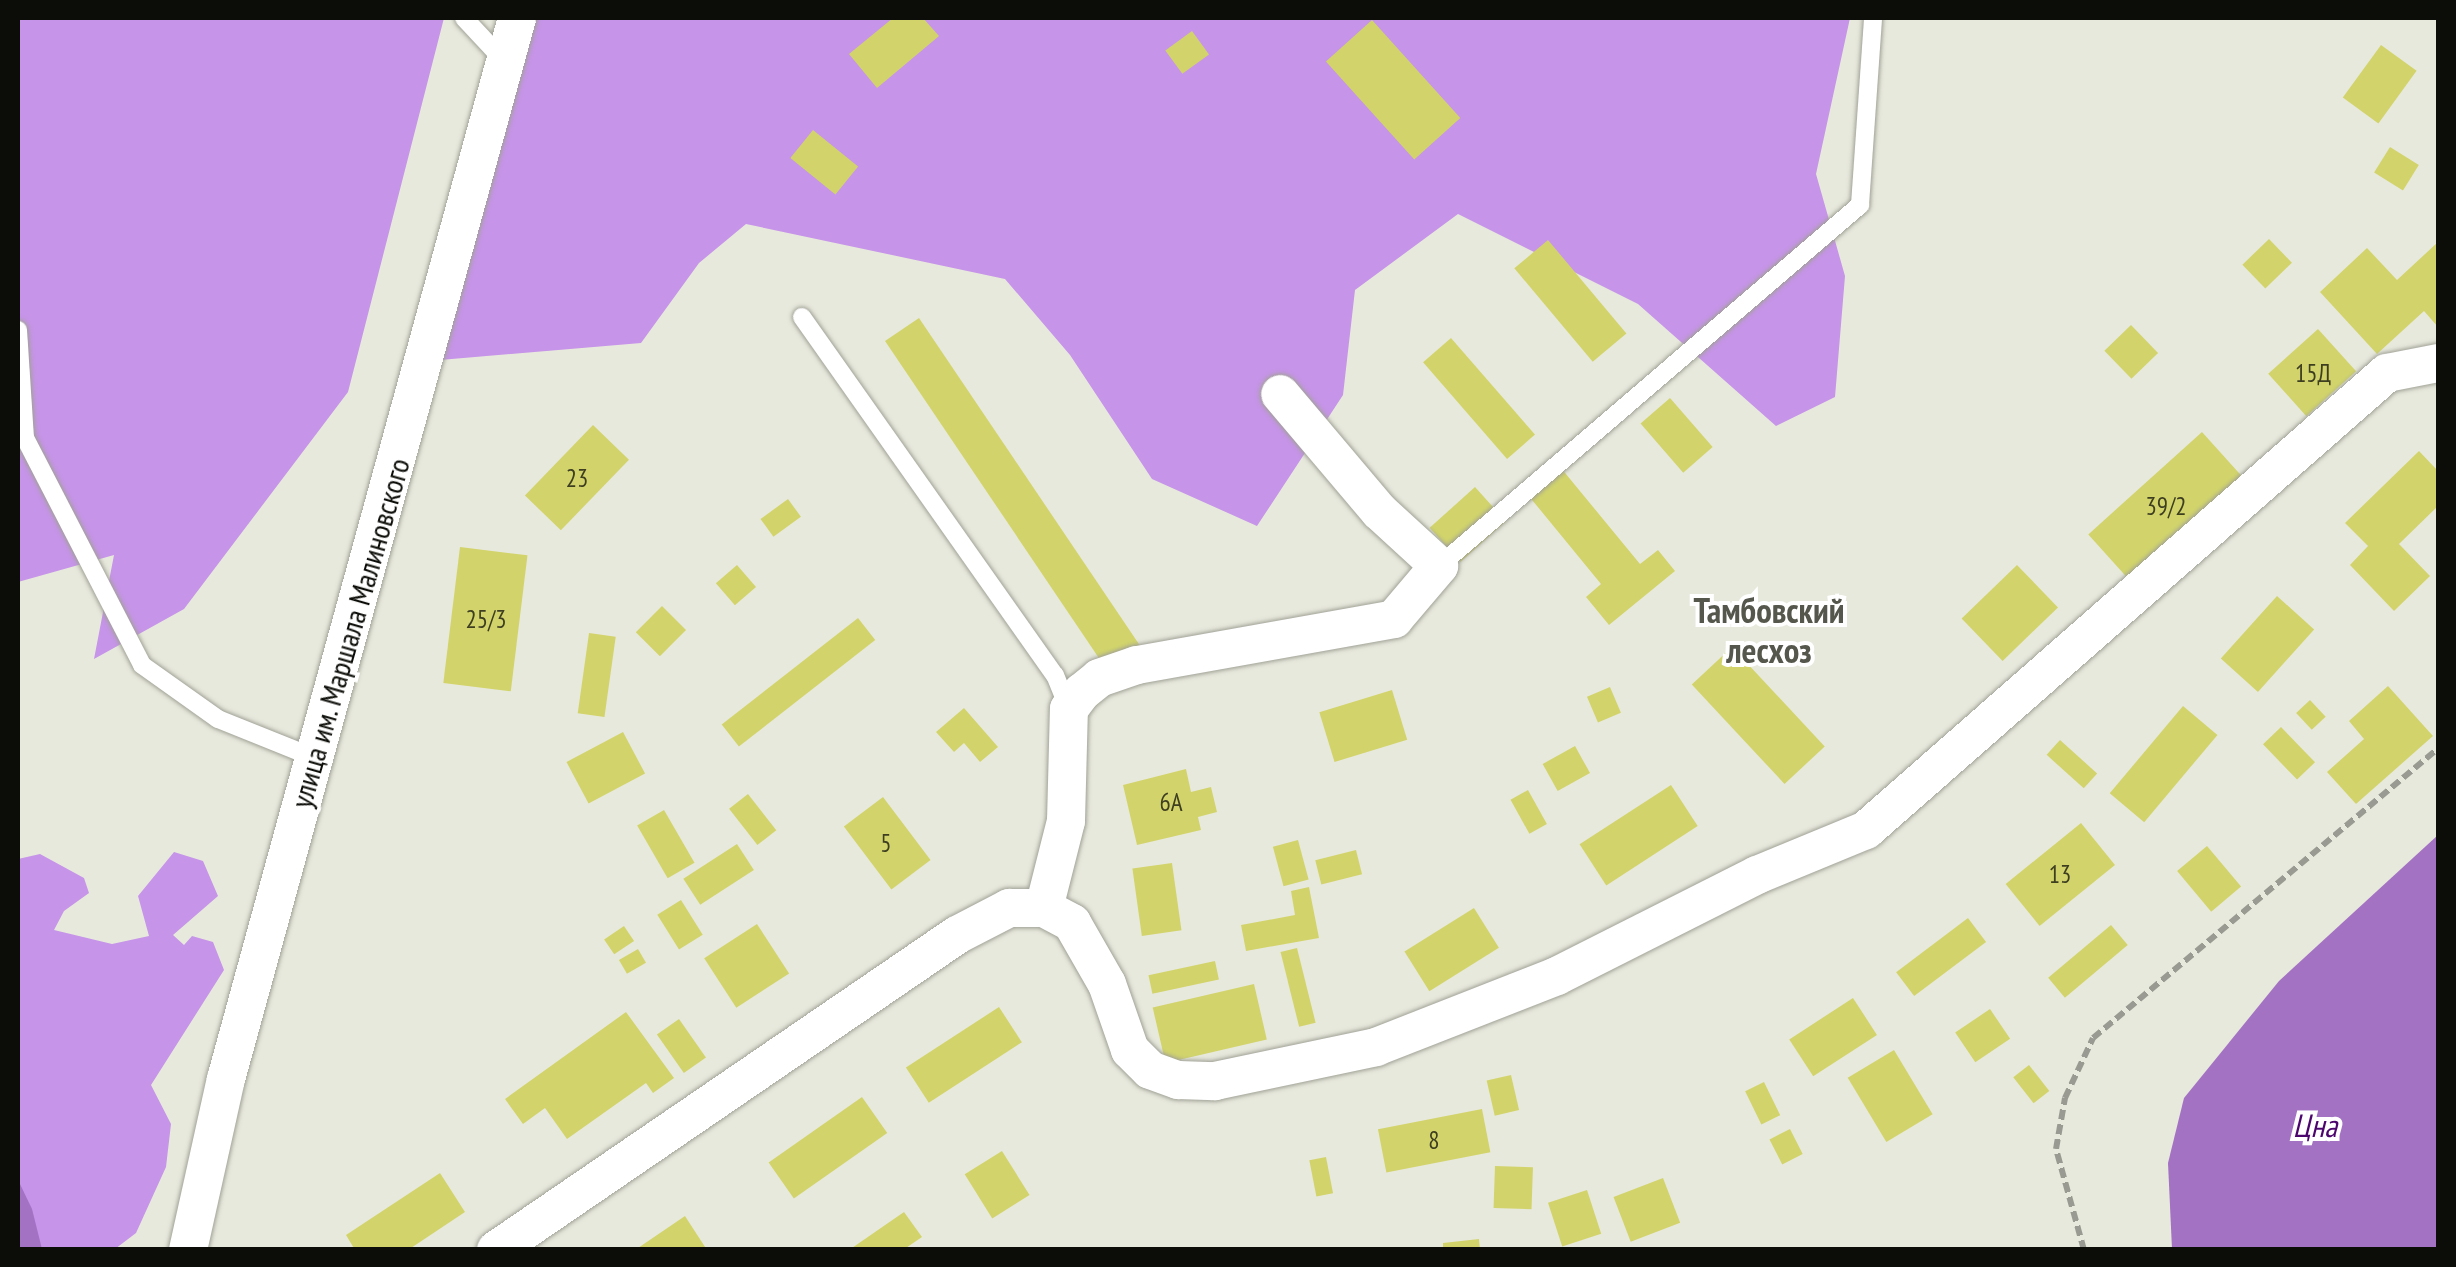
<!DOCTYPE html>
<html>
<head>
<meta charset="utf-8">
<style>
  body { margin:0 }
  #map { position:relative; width:2456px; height:1267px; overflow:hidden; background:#e8e9dd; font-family:"PT Sans Narrow",sans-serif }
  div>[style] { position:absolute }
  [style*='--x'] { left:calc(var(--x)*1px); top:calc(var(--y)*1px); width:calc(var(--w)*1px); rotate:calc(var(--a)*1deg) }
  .forest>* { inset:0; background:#c694e8 }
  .water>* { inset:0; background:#a372c3 }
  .building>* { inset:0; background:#d2d46b; transform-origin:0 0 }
  .path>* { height:6px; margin-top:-3px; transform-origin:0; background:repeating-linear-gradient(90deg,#999a91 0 10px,transparent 0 15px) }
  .roads { filter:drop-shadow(0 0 2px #a1a297) drop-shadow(0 0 2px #a1a297) }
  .lane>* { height:18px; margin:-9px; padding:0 9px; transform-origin:9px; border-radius:9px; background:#fff }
  .street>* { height:38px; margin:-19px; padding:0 19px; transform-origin:19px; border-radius:19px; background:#fff }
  span { translate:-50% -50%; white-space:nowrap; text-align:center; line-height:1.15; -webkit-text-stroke:8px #fff; paint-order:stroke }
  .number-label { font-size:25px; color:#3e3e21 }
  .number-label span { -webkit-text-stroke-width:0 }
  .street-label { font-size:30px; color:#0c0c08 }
  .water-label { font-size:32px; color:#4d056e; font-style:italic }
  .quarter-label { font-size:35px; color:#55564c; font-weight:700 }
  .frame { position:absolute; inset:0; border:20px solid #0c0c08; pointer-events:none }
</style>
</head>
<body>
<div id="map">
  <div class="forest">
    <i style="clip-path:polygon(18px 18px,444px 18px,348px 392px,184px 609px,94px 659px,114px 555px,18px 582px)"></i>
    <i style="clip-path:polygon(534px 18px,1850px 18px,1816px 174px,1845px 276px,1835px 397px,1776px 426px,1638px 304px,1458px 214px,1355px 290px,1343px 395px,1257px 526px,1152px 479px,1070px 355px,1005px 279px,746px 224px,699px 263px,641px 343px,440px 360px)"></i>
    <i style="clip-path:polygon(174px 852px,203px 861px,218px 896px,173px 935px,184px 945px,192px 936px,213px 942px,224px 970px,151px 1085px,171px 1124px,166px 1167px,136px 1233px,115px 1249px,42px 1249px,18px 1180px,18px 859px,40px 854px,84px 878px,89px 893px,64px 911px,54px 930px,112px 944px,149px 936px,138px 896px)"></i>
  </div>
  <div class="water">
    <i style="clip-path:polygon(2438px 835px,2438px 1249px,2172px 1249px,2168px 1163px,2184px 1098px,2279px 981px)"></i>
    <i style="clip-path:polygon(18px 1180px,32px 1209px,42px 1249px,18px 1249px)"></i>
  </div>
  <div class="building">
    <i style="clip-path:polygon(893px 18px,923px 18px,939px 36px,877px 88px,849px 54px)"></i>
    <i style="left:1372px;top:20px;width:132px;height:62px;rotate:48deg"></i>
    <i style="left:1192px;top:31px;width:29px;height:33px;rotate:54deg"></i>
    <i style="left:2381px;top:45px;width:44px;height:65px;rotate:36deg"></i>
    <i style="left:813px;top:130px;width:58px;height:36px;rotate:39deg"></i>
    <i style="left:2390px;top:147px;width:34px;height:30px;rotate:32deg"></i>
    <i style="left:2269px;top:239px;width:33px;height:37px;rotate:46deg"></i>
    <i style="left:1548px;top:240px;width:122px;height:44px;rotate:50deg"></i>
    <i style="clip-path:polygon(2438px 242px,2438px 327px,2424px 311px,2377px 354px,2320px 292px,2367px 248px,2397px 280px)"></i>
    <i style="left:919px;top:318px;width:402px;height:41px;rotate:56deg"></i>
    <i style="left:2131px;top:325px;width:39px;height:37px;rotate:46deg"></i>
    <i style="left:2318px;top:329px;width:57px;height:67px;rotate:48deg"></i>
    <i style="left:1451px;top:338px;width:128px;height:37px;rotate:49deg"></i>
    <i style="left:1670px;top:398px;width:65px;height:39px;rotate:49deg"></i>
    <i style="left:593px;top:425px;width:50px;height:98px;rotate:44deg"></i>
    <i style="left:2202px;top:432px;width:64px;height:153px;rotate:48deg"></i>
    <i style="clip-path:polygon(2419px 451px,2438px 471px,2438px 506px,2399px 544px,2430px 576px,2394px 611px,2350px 565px,2368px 546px,2345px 523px)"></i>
    <i style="clip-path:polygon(1561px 468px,1640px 564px,1658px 550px,1675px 571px,1609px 625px,1586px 597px,1601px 584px,1528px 495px)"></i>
    <i style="left:1475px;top:487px;width:46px;height:61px;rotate:48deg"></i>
    <i style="left:788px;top:499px;width:22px;height:34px;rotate:54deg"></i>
    <i style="left:460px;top:547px;width:68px;height:137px;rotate:7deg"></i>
    <i style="left:737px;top:565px;width:29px;height:28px;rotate:49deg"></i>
    <i style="left:2017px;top:565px;width:59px;height:77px;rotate:46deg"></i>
    <i style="left:2277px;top:596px;width:50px;height:84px;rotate:42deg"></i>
    <i style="left:662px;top:606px;width:34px;height:37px;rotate:45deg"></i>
    <i style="left:858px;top:618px;width:28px;height:173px;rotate:52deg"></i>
    <i style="left:589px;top:633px;width:27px;height:81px;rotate:8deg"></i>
    <i style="left:1732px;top:647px;width:136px;height:55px;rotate:47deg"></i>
    <i style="clip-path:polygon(2388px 686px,2433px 736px,2356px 804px,2327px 772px,2364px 739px,2349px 721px)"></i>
    <i style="left:1610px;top:687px;width:28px;height:25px;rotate:67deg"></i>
    <i style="left:1392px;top:690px;width:52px;height:76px;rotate:73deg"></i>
    <i style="left:2310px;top:700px;width:23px;height:19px;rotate:47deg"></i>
    <i style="left:2183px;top:706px;width:45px;height:114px;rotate:40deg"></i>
    <i style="clip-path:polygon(964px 708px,998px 747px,980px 762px,964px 743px,954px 752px,936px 732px)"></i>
    <i style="left:2281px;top:727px;width:49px;height:25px;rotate:46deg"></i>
    <i style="left:623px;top:732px;width:47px;height:64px;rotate:62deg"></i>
    <i style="left:2060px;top:740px;width:50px;height:20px;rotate:42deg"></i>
    <i style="left:1575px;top:746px;width:31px;height:37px;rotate:61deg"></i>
    <i style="clip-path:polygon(1186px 769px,1191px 792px,1211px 787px,1217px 812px,1198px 817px,1201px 830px,1137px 845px,1123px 785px)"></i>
    <i style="left:1671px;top:785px;width:49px;height:109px;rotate:57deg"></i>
    <i style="left:1528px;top:790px;width:39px;height:20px;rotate:61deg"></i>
    <i style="left:748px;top:794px;width:46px;height:24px;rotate:52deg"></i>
    <i style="left:883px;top:797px;width:79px;height:49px;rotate:53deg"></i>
    <i style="left:664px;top:810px;width:61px;height:31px;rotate:60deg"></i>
    <i style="left:2081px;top:823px;width:54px;height:97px;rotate:51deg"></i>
    <i style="left:1298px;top:840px;width:41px;height:26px;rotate:75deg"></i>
    <i style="left:737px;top:844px;width:31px;height:64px;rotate:57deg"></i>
    <i style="left:2207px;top:846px;width:53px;height:39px;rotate:50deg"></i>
    <i style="left:1356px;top:850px;width:25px;height:42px;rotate:76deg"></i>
    <i style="left:1172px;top:863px;width:68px;height:40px;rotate:82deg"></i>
    <i style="clip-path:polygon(1309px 887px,1319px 938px,1246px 951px,1241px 925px,1295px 915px,1291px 891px)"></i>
    <i style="left:681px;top:900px;width:41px;height:28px;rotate:58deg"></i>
    <i style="left:1474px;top:908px;width:47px;height:82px;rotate:58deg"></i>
    <i style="left:1968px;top:918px;width:30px;height:90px;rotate:53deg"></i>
    <i style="left:757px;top:924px;width:59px;height:63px;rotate:57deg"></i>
    <i style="left:2111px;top:925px;width:26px;height:82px;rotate:50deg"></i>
    <i style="left:624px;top:926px;width:18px;height:24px;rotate:56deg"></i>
    <i style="left:1297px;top:948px;width:77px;height:17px;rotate:76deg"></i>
    <i style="left:638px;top:949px;width:16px;height:22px;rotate:60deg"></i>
    <i style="left:1215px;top:961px;width:19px;height:68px;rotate:78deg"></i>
    <i style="left:1254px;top:984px;width:57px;height:104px;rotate:77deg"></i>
    <i style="left:1853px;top:998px;width:44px;height:76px;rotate:57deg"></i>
    <i style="left:999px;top:1007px;width:42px;height:111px;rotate:57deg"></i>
    <i style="left:1990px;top:1009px;width:36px;height:42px;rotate:56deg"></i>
    <i style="clip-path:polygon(626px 1012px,674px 1078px,653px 1093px,646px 1083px,567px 1139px,545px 1108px,523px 1124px,505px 1099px)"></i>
    <i style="left:679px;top:1019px;width:47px;height:27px;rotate:55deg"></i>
    <i style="left:1894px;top:1050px;width:75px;height:54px;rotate:59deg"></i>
    <i style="left:2029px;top:1065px;width:33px;height:20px;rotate:52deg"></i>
    <i style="left:1511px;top:1075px;width:36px;height:25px;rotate:77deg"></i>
    <i style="left:1764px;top:1082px;width:37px;height:21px;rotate:64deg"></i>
    <i style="left:862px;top:1097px;width:44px;height:114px;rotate:55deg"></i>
    <i style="left:1482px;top:1109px;width:44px;height:106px;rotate:79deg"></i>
    <i style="left:1790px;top:1129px;width:28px;height:23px;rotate:63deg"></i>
    <i style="left:1002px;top:1151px;width:52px;height:44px;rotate:58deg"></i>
    <i style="left:1326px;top:1157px;width:37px;height:17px;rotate:79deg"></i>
    <i style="left:1495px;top:1166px;width:38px;height:42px;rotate:2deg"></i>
    <i style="clip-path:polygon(440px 1173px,465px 1212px,408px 1250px,355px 1250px,346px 1235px)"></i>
    <i style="left:1663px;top:1178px;width:48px;height:53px;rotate:69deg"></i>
    <i style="left:1587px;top:1190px;width:46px;height:41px;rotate:72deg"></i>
    <i style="clip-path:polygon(904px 1212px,922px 1237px,903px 1250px,849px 1250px)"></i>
    <i style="clip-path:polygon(685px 1216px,707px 1250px,635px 1250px)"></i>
    <i style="clip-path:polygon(1479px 1239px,1480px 1250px,1443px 1250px,1443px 1243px)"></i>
  </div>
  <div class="path">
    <i style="--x:2084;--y:1250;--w:105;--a:-105.5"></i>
    <i style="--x:2056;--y:1149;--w:52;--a:-80"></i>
    <i style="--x:2065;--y:1098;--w:66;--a:-65"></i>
    <i style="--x:2093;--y:1038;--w:450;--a:-40"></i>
  </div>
  <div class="roads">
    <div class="lane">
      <i style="--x:464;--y:18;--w:60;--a:47"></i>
      <i style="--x:802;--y:317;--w:438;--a:54.8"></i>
      <i style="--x:1055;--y:675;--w:37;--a:68"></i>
      <i style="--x:18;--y:330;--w:108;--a:86.3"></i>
      <i style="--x:25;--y:438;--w:255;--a:62.7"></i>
      <i style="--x:142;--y:665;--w:93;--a:35.4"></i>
      <i style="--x:218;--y:719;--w:105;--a:21.9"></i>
      <i style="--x:1439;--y:566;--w:555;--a:-40.61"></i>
      <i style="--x:1860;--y:205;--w:187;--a:-86"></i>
    </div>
    <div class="street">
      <i style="--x:1044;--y:908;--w:90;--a:-75.8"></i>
      <i style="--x:1066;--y:821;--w:112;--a:-88.5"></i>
      <i style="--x:1069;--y:709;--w:21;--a:-53"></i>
      <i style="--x:1082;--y:692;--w:22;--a:-39"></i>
      <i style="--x:1099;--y:678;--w:40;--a:-18.9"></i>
      <i style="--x:1137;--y:665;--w:261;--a:-10.1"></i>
      <i style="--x:1394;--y:619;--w:70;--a:-49.7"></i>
      <i style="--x:1439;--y:566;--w:81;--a:-137.5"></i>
      <i style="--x:1379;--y:511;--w:153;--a:-130.2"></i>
      <i style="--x:188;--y:1250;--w:175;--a:-77.5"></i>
      <i style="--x:226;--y:1079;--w:1100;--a:-74.66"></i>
      <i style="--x:496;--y:1250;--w:558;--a:-34.34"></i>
      <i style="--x:957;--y:935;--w:59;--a:-27.4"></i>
      <i style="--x:1009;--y:908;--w:35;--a:0"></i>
      <i style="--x:1044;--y:908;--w:32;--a:28"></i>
      <i style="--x:1072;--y:923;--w:70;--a:60.2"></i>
      <i style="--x:1107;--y:984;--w:70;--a:70.8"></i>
      <i style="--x:1130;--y:1050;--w:28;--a:45"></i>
      <i style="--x:1150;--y:1070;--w:30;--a:20"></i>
      <i style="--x:1178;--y:1080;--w:37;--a:2"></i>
      <i style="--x:1215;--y:1081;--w:165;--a:-11.9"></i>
      <i style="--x:1376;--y:1047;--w:194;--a:-21.4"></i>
      <i style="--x:1557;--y:976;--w:224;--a:-26.8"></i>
      <i style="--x:1757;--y:875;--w:118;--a:-22.4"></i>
      <i style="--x:1866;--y:830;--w:693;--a:-41.26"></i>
      <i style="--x:2387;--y:373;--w:52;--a:-11.1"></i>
    </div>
  </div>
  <div class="number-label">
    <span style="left:2313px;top:373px">15Д</span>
    <span style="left:577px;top:478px">23</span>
    <span style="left:2166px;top:506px">39/2</span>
    <span style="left:486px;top:619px">25/3</span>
    <span style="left:1171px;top:802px">6А</span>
    <span style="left:886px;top:843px">5</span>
    <span style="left:2060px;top:874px">13</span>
    <span style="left:1434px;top:1140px">8</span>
  </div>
  <div class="street-label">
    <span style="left:350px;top:633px;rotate:-74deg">улица им. Маршала Малиновского</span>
  </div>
  <div class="water-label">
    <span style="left:2315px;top:1125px">Цна</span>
  </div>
  <div class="quarter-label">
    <span style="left:1769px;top:630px">Тамбовский<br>лесхоз</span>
  </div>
  <div class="frame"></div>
</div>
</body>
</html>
